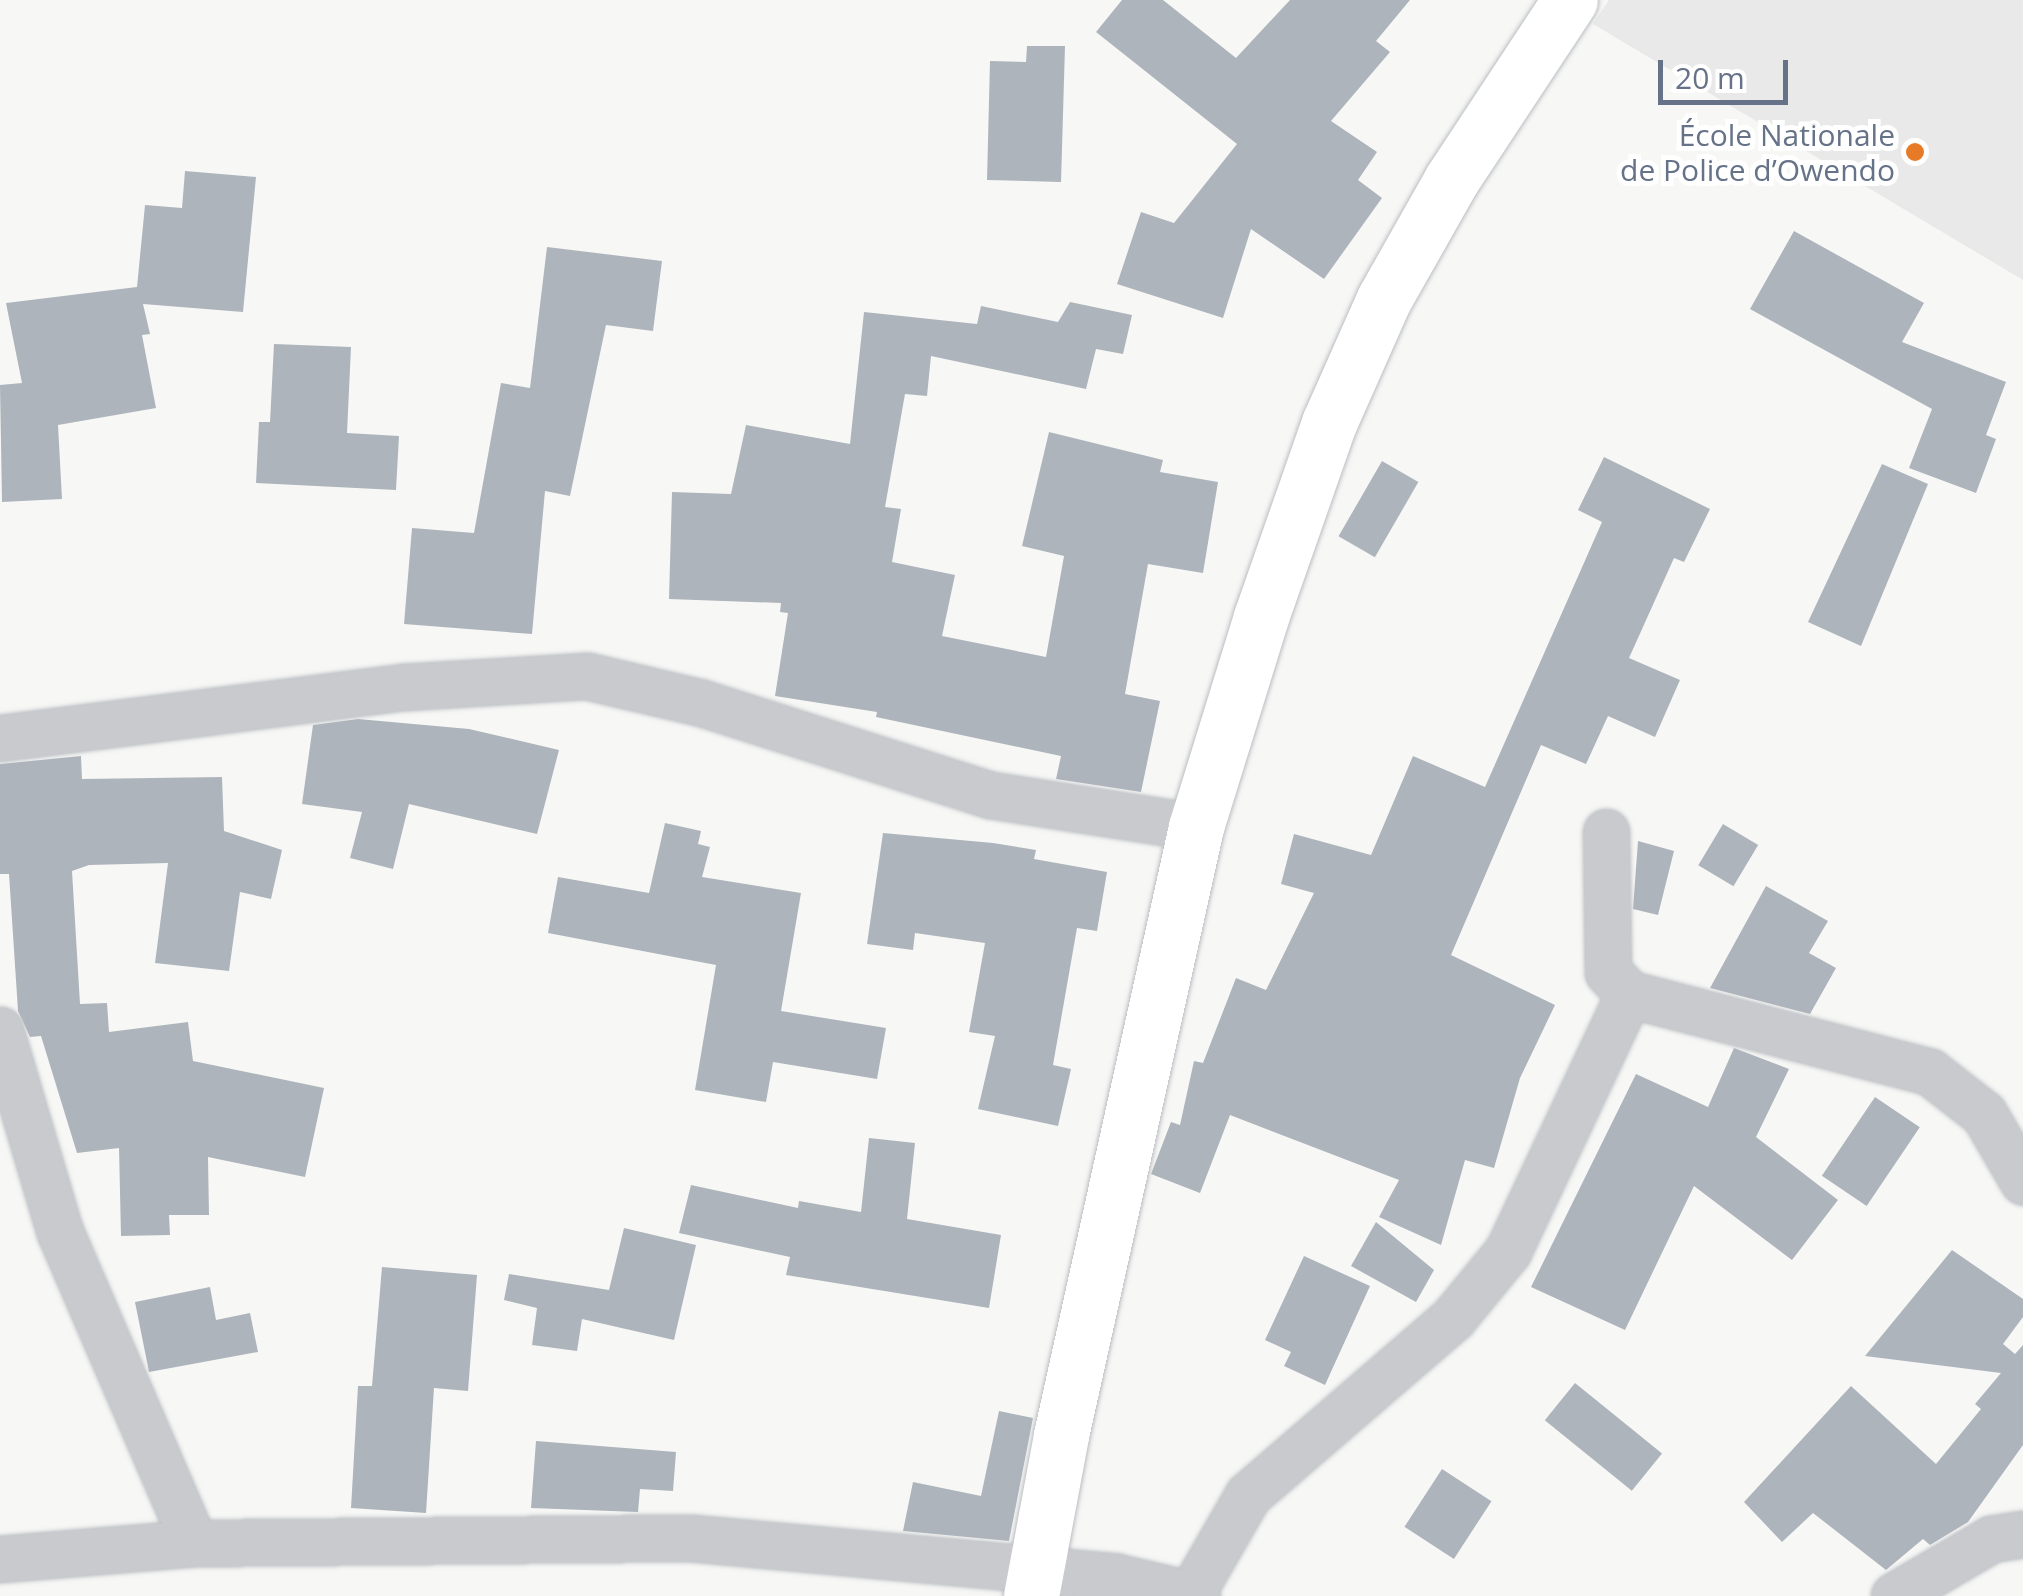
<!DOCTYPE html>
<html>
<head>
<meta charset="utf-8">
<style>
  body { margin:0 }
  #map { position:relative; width:2023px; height:1596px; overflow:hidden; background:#f7f8f5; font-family:"Open Sans",sans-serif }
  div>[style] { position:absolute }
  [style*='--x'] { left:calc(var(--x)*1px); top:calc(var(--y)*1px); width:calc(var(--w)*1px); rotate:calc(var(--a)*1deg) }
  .built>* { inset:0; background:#e8e9e8 }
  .building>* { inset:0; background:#aeb4bc; transform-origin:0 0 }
  .roads { filter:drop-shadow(0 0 2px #babdc3) drop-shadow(0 0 2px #babdc3) }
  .street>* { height:45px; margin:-22.5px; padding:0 22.5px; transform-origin:22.5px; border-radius:22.5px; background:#c8cace }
  .secondary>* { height:55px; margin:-27.5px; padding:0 27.5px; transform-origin:27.5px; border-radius:27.5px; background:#fff }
  .dots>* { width:28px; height:28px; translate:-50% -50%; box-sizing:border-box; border:5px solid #fff; border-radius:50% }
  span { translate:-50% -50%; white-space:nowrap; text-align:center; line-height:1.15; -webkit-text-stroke:10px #fff; paint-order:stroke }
  .poi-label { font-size:30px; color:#667287 }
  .right { translate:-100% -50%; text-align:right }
  .scale { position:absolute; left:1658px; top:60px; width:130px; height:45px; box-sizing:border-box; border:5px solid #667287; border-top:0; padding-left:12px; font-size:30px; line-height:35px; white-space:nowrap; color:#667287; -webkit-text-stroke:8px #fff; paint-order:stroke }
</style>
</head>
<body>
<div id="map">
  <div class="built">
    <i style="clip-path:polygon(1609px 0,2023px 0,2023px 280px,1593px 24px)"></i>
  </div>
  <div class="building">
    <i style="clip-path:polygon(1122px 0,1163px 0,1236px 58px,1290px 0,1410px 0,1376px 41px,1390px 52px,1331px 121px,1377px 152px,1358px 180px,1382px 198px,1324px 279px,1251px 229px,1223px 318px,1117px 284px,1141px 212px,1174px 223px,1237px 144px,1096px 32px)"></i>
    <i style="clip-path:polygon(1027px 46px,1065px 46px,1061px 182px,987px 180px,990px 61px,1026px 62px)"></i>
    <i style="clip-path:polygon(185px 171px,256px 177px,243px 312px,143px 304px,150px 334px,142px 335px,156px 408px,58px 425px,62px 499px,2px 502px,0 385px,22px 383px,6px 303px,137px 287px,145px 205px,182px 208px)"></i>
    <i style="clip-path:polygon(1794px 231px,1924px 303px,1902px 342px,2006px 382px,1986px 435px,1996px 439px,1976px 493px,1909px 468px,1932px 409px,1750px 309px)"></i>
    <i style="clip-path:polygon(547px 247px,662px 261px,653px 331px,606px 325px,570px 496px,545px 491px,532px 634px,404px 624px,412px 528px,474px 533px,501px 383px,530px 388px)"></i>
    <i style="clip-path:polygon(1070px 302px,1132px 315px,1123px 354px,1096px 349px,1086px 389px,931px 356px,927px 396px,905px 394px,885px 507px,901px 509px,892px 562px,955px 575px,942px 636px,1046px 657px,1064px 556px,1022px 546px,1049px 432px,1163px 460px,1160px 472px,1218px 482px,1203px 573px,1148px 564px,1125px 694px,1160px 701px,1141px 792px,1056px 779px,1061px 756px,876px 717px,877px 712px,775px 696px,788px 613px,780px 612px,781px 603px,669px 599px,672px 492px,731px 494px,746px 425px,850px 444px,864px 312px,977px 324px,981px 306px,1058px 322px)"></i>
    <i style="clip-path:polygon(274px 344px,351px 347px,347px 433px,399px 436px,396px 490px,256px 483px,259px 422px,270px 422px)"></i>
    <i style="clip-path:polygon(1604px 457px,1710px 509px,1684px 562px,1674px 558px,1629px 658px,1680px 680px,1655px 737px,1608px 716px,1586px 764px,1541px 745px,1451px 955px,1555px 1005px,1520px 1078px,1494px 1168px,1465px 1160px,1441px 1245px,1379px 1217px,1399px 1180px,1230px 1115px,1200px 1193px,1151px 1174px,1171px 1122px,1180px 1125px,1194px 1061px,1203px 1063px,1236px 978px,1266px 990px,1314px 893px,1281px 884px,1294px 834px,1371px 855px,1413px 756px,1485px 787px,1602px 522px,1578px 510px)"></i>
    <i style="left:1382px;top:461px;width:42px;height:87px;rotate:30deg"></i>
    <i style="clip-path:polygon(1882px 464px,1928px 484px,1861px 646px,1808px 622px)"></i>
    <i style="clip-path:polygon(358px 719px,469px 729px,559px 750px,537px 834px,409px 804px,393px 869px,350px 858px,362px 812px,302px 804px,313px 725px)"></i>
    <i style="clip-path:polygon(81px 756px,82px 779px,222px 777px,224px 831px,282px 850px,271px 899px,240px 892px,229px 971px,155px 963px,168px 863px,89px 865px,72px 871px,80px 1004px,107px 1003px,109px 1032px,188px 1022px,193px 1061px,324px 1088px,305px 1177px,208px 1157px,209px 1215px,169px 1215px,170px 1235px,121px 1236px,119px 1148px,77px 1153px,41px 1036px,30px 1037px,18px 1011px,9px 874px,0 874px,0 764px)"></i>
    <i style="clip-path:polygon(665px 823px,701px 831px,698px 844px,710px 847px,702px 877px,801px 893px,781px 1011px,886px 1028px,877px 1079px,773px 1062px,766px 1102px,695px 1090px,716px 965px,548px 933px,558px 877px,649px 893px)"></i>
    <i style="left:1723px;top:824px;width:41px;height:48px;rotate:31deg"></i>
    <i style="clip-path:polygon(883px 833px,993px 843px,1036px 850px,1034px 859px,1107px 872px,1097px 931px,1077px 928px,1053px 1065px,1071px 1069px,1058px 1126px,978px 1109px,995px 1036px,969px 1032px,985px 943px,915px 933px,913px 950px,867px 944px)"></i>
    <i style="clip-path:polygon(1638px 841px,1674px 851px,1658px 915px,1633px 909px)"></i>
    <i style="clip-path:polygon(1766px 886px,1828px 921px,1809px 953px,1836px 968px,1810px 1014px,1710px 988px)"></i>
    <i style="clip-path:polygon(1734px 1048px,1789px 1069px,1756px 1137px,1838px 1200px,1792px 1260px,1694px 1186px,1625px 1330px,1531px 1287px,1636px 1074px,1708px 1107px)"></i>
    <i style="left:1875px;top:1097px;width:54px;height:95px;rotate:34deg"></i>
    <i style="clip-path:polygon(869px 1138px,915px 1143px,907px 1219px,1001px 1235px,989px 1308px,786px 1275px,790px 1257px,679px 1233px,691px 1185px,798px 1208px,799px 1201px,861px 1212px)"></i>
    <i style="clip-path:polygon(1376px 1222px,1434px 1270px,1416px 1302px,1351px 1266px)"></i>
    <i style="clip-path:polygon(624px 1228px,696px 1245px,674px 1340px,582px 1319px,577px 1351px,532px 1345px,537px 1308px,504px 1300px,509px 1274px,609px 1290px)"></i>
    <i style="clip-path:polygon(1952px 1250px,2023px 1299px,2023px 1317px,2003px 1344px,2015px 1354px,2023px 1345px,2023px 1445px,1968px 1522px,1930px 1545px,1923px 1539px,1886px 1570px,1813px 1513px,1782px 1542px,1744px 1502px,1851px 1386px,1936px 1464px,1981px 1409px,1975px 1404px,2001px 1373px,1865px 1356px)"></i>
    <i style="clip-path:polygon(1304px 1256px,1370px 1286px,1325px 1385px,1284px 1366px,1291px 1352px,1265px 1340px)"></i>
    <i style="clip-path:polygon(382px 1267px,477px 1275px,468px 1391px,434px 1388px,426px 1513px,351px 1508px,358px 1386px,372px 1386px)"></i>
    <i style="clip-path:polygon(210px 1287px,216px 1320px,250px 1313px,258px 1352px,149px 1372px,135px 1302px)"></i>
    <i style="left:1575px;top:1383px;width:112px;height:48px;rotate:39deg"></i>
    <i style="clip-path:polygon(999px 1411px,1033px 1418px,1009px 1541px,903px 1531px,913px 1482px,981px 1496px)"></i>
    <i style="clip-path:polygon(536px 1441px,676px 1452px,673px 1491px,640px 1489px,638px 1512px,531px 1508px)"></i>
    <i style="left:1442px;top:1469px;width:59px;height:69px;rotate:33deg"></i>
  </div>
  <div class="roads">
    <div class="street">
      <i style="--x:0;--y:738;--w:408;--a:-7.2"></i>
      <i style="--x:405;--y:687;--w:182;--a:-3.5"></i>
      <i style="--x:587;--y:676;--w:118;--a:13.2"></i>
      <i style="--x:702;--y:703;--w:302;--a:17.7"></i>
      <i style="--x:990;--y:795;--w:208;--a:8.8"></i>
      <i style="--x:1606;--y:832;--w:140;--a:89.2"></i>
      <i style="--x:1608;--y:972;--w:30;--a:46"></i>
      <i style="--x:1629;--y:994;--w:311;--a:14.5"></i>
      <i style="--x:1930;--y:1072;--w:68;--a:37.9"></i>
      <i style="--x:1984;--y:1114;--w:78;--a:59.8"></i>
      <i style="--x:0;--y:1030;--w:211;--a:73.5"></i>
      <i style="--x:60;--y:1232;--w:339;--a:66.7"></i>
      <i style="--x:0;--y:1559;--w:195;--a:-4.7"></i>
      <i style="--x:194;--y:1543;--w:497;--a:-0.6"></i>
      <i style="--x:691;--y:1538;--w:427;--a:5.2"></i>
      <i style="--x:1116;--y:1577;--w:83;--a:13.2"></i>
      <i style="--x:1191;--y:1594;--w:114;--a:-60.1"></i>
      <i style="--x:1248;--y:1495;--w:271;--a:-40.8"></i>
      <i style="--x:1453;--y:1318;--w:87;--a:-50.6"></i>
      <i style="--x:1508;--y:1251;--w:284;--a:-64.8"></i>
      <i style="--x:1894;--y:1596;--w:113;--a:-30.4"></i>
      <i style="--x:1991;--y:1539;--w:32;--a:-9"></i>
    </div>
    <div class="secondary">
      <i style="--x:1031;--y:1596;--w:164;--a:-79.4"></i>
      <i style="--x:1061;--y:1435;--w:623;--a:-77.48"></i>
      <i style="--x:1196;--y:827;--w:220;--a:-72.8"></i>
      <i style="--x:1261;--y:617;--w:206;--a:-70.7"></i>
      <i style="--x:1329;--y:423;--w:136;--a:-66.1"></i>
      <i style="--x:1384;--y:299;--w:138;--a:-60.5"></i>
      <i style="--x:1452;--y:179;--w:214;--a:-56.6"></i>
    </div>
  </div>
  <div class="dots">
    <i style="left:1915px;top:152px;background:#e77a26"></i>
  </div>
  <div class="poi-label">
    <span class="right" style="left:1895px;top:152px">École Nationale<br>de Police d’Owendo</span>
  </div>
  <div class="scale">20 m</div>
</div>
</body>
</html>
